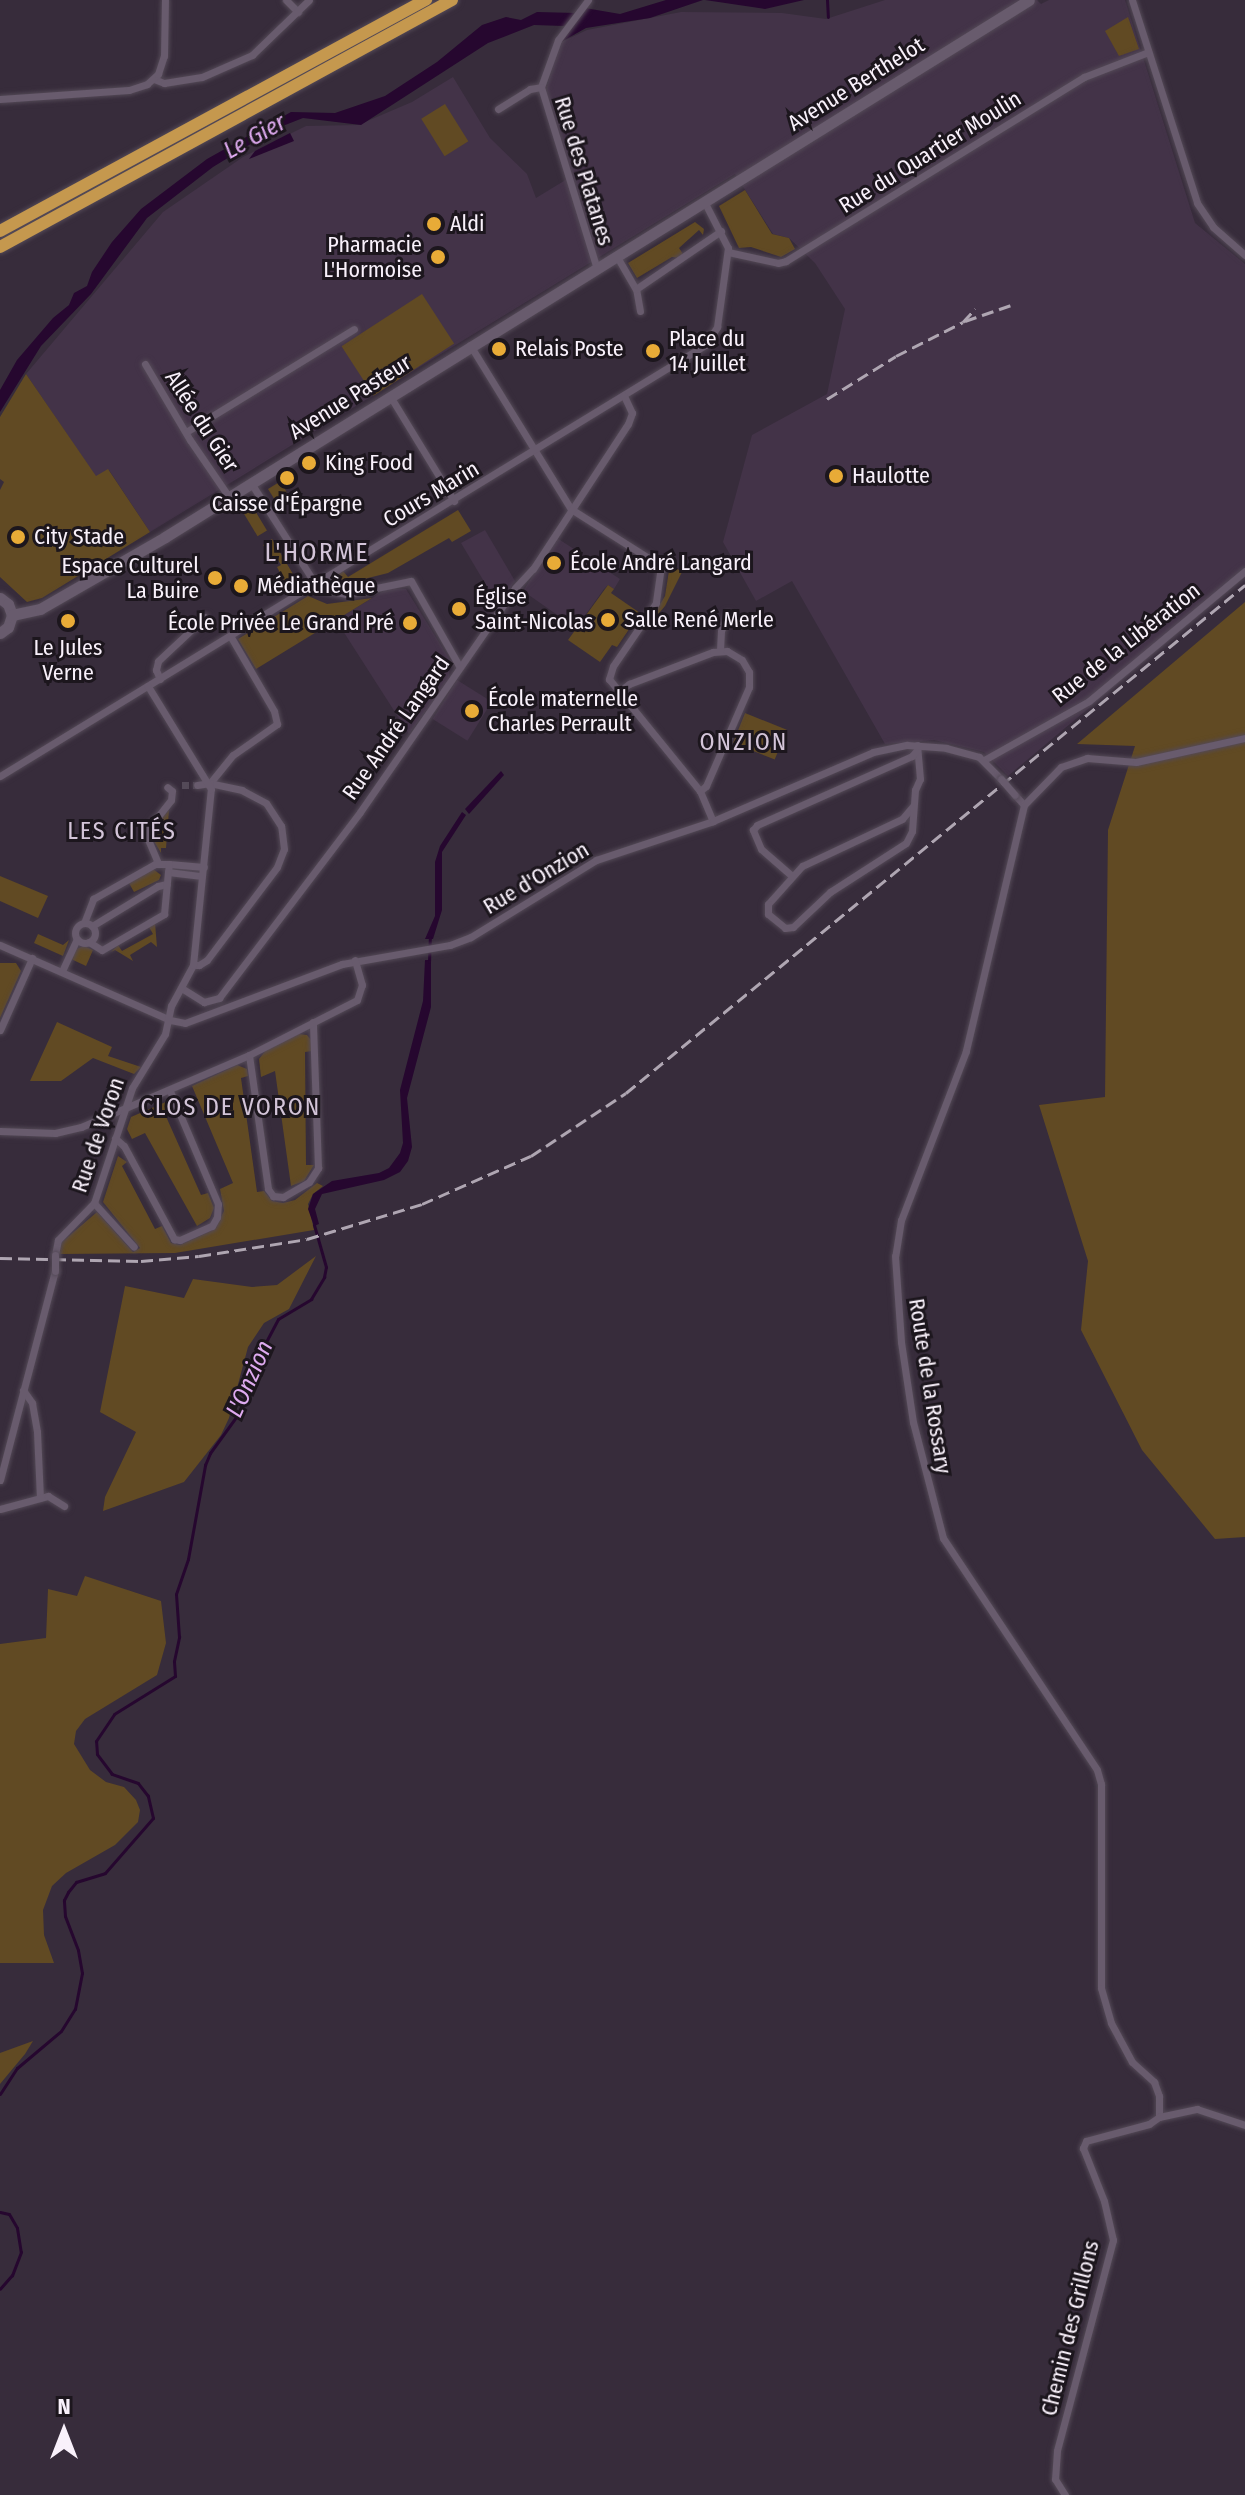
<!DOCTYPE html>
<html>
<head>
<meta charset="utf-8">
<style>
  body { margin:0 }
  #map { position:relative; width:1245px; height:2495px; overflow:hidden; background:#372c3b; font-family:"Fira Sans Condensed",sans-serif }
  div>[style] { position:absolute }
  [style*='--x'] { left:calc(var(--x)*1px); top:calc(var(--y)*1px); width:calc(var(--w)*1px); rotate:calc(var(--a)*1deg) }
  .built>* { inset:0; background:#433348; transform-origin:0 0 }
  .green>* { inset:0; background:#614a23; transform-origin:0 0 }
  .water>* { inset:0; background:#26072f }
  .stream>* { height:3px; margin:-1.5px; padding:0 1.5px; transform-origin:1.5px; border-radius:1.5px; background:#26072f }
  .minor-tunnel>* { height:7px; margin-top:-3.5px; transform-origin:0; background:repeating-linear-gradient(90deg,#544a58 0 7px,transparent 0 10.5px) }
  .roads { filter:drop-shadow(0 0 2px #534956) drop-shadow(0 0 2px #534956) }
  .minor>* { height:7px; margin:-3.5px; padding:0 3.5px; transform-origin:3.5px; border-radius:3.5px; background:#685b6d }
  .minor>.ring { margin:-3.5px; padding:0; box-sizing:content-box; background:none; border:7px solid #685b6d; border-radius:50% }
  .secondary>* { height:11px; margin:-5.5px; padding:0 5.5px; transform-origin:5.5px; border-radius:5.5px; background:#685b6d }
  .trunk>* { height:12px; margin:-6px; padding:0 6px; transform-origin:6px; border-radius:6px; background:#c5984e }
  .rail>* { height:3px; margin-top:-1.5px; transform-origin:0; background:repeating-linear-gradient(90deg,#afa6b2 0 12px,transparent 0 18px) }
  .bridges { filter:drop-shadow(0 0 2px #534956) drop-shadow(0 0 2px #534956) }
  .minor-bridge>* { height:7px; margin:-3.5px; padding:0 3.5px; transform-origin:3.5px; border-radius:3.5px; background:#685b6d }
  .dots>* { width:22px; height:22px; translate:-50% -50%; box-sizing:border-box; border:4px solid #1c161d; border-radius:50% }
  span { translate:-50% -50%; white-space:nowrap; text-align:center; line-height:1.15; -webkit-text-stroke:6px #1c161d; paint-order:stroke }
  .street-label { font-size:22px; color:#f9f1fb }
  .poi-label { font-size:22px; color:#f9f1fb }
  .left { translate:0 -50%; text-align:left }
  .right { translate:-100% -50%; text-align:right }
  .water-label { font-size:24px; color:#deaaef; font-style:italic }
  .neighbourhood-label { font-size:24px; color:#d3c4d8; letter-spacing:2px }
  .quarter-label { font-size:26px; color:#d3c4d8; letter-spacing:2px }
  .north { position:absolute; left:24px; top:2391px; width:80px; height:80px; -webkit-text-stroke:6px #1c161d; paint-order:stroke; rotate:0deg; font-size:22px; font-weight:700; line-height:32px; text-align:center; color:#f9f1fb }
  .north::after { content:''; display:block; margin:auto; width:28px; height:36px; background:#f9f1fb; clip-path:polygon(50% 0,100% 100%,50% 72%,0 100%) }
</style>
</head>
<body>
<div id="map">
  <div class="built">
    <i style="clip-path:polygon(885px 0,1037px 0,1041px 4px,1049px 0,1125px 0,1195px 223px,1245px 264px,1245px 577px,1008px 776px,984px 752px,934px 740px,885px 744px,792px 581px,756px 601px,723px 542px,752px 435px,827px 394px,845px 309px,815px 263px,789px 238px,773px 234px,735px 174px,150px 532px,109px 470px,96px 477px,26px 374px,163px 212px,243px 157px,306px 126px,358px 125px,412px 102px,453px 77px,490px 138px,527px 174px,536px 198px,572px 176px,546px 90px,559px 43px,587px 30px,681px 12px,782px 13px,826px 19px)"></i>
    <i style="clip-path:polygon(485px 530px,515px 581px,498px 605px,461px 543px)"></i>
    <i style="clip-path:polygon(557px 538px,620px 579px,614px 589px,608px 585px,604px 589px,576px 628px,523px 591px)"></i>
    <i style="clip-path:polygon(387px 589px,406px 589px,450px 660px,449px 680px,409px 734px,336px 620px)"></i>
    <i style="left:457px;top:680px;width:41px;height:46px;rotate:32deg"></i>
  </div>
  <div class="green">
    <i style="clip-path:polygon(1128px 17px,1139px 49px,1119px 56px,1105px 31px)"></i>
    <i style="left:445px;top:104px;width:44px;height:28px;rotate:58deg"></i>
    <i style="clip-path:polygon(745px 190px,772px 234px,789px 238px,795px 249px,781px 257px,751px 247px,739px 248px,719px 206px)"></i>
    <i style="clip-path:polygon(695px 222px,704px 229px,703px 235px,699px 230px,679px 248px,683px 254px,679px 258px,672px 257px,637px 278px,628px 263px)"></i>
    <i style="left:422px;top:294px;width:59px;height:96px;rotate:57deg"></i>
    <i style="clip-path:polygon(26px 374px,96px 476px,108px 469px,150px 532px,42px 598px,27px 602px,0 577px,0 490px,4px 482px,0 479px,0 417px)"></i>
    <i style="clip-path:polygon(281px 481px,289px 497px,278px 505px,268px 489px)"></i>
    <i style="left:251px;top:504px;width:31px;height:11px;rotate:59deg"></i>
    <i style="clip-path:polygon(458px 510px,471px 531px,452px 542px,449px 538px,388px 573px,348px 583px,342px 580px,338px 574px,343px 571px,348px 577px)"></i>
    <i style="clip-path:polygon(272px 539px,296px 579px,286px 584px,277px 567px,281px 565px,278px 560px,274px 563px,263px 545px)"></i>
    <i style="clip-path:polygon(670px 564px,682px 572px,665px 606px,644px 631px,665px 596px)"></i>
    <i style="clip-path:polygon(608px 585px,614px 589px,611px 593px,640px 613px,617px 647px,612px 645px,600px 662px,568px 640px)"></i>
    <i style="clip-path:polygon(308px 596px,327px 604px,372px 598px,256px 669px,238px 639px)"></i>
    <i style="clip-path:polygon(1245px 602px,1245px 1537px,1215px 1539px,1142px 1450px,1081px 1330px,1088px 1261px,1039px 1105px,1105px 1097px,1108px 830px,1135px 746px,1077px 744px)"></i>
    <i style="left:745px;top:713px;width:45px;height:32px;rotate:22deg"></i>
    <i style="clip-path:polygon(169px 810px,166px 848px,161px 848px,161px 853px,149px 833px,156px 822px,159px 826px,163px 822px,160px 819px)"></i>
    <i style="clip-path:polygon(153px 869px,161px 875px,159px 880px,134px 892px,129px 883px)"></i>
    <i style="clip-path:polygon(0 876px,48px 896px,38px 918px,0 901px)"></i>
    <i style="clip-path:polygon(155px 923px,157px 947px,151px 942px,130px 955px,133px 961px,115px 950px,111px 952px,118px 945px,122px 951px,153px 934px,149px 927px)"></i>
    <i style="clip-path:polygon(38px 934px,63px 945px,69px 940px,63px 956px,34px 943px)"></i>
    <i style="clip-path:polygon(84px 946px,93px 950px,86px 966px,71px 959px,76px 949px)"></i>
    <i style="clip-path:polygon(0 963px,16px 963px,21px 971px,0 1018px)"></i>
    <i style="clip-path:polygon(57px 1022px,112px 1047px,108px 1056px,141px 1067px,134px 1074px,93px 1058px,61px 1081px,30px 1081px)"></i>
    <i style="clip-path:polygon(299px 1034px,307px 1035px,311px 1040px,312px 1051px,305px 1052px,306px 1165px,314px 1165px,304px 1181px,291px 1186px,275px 1071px,261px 1077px,259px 1059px,266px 1050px)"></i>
    <i style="clip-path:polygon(237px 1065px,247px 1069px,248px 1076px,241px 1078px,257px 1192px,264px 1191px,272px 1201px,283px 1203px,295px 1200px,317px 1183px,323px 1186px,313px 1194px,308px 1204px,314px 1230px,175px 1253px,58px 1254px,62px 1242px,97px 1212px,133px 1252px,140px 1248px,103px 1202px,118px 1156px,127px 1162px,122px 1166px,155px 1229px,162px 1226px,171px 1243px,180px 1245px,215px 1229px,224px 1211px,220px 1189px,233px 1183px,192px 1086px)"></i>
    <i style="clip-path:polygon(168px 1101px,171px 1108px,164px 1112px,201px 1195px,208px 1193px,214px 1208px,210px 1218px,197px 1226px,145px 1133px,132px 1139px,127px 1129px,131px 1117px)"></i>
    <i style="clip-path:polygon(316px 1256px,289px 1309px,264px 1323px,248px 1347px,229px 1418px,221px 1435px,184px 1482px,103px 1511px,105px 1497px,136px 1432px,100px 1412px,125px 1286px,184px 1298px,193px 1279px,252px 1287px,277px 1285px)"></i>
    <i style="clip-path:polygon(85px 1576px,161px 1601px,166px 1643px,157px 1675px,85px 1719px,76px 1731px,74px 1744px,90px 1770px,106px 1782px,124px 1787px,136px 1800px,140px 1810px,138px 1822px,115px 1845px,66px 1873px,52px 1886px,43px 1910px,44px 1935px,54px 1963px,0 1963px,0 1644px,46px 1638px,48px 1589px,77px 1596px)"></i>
    <i style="clip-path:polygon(33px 2041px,25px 2054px,0 2084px,0 2053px)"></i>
  </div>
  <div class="water">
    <i style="clip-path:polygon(666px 0,703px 0,650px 18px,586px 28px,561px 42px,585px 8px,620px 14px)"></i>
    <i style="clip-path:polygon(705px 0,804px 0,765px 9px)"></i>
    <i style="clip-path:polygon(537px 12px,576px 13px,564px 26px,534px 25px,488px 43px,361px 125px,303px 118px,275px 129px,213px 167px,147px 218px,91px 294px,41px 346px,0 412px,0 390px,17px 360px,53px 318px,69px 305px,74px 293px,87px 286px,92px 272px,112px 242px,141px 209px,207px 159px,291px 112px,335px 113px,385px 96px,437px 62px,482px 25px,506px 17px,521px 20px)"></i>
    <i style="clip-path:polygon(290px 133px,294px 141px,249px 159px,255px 151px)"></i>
    <i style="clip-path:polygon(501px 771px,504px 775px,469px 814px,465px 809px)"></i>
    <i style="clip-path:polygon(462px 812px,466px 815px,442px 852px,442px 910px,433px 939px,425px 939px,435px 916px,435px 862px,440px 846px)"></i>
    <i style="clip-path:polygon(425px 960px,431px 960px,431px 1007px,407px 1098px,412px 1147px,408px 1161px,400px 1172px,384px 1180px,322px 1194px,315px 1209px,319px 1224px,314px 1226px,308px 1209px,313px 1194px,332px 1181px,379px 1173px,389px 1168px,400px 1153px,403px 1143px,400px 1090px,423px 1001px)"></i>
  </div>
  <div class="stream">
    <i style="--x:827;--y:0;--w:17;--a:87"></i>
    <i style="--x:429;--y:962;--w:25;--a:-88"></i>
    <i style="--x:0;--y:2094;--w:31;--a:-57"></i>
    <i style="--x:17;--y:2068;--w:57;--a:-40.1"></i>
    <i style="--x:61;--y:2031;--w:26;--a:-58"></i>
    <i style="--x:75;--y:2009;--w:37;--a:-79"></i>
    <i style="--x:82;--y:1973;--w:23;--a:-100"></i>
    <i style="--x:78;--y:1950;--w:36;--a:-111"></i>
    <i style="--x:65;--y:1916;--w:16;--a:-94"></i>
    <i style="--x:64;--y:1900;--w:9;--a:-63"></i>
    <i style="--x:68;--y:1892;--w:13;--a:-51"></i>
    <i style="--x:76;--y:1882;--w:30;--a:-17"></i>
    <i style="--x:105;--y:1873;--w:73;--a:-48.9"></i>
    <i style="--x:153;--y:1818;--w:23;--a:-103"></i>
    <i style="--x:148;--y:1796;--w:16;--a:-128"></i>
    <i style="--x:138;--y:1783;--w:28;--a:-161"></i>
    <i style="--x:112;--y:1774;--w:25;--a:-127"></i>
    <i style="--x:97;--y:1754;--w:13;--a:-94"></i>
    <i style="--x:96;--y:1741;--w:32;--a:-56"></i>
    <i style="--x:114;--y:1714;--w:72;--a:-31.9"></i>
    <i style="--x:175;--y:1676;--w:15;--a:-94"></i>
    <i style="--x:174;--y:1661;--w:25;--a:-78"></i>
    <i style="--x:179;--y:1637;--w:43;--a:-94"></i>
    <i style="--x:176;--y:1594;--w:37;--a:-71"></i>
    <i style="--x:188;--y:1559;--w:96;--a:-79.7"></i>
    <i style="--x:205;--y:1465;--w:13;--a:-67"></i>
    <i style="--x:210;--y:1453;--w:53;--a:-54.2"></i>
    <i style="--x:241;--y:1410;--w:56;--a:-72.2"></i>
    <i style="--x:258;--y:1357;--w:43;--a:-62.2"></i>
    <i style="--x:278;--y:1319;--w:39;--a:-31"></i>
    <i style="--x:311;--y:1299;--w:26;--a:-59"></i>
    <i style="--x:324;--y:1277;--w:10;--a:-79"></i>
    <i style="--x:326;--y:1267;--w:44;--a:-105.9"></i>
    <i style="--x:0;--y:2212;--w:9;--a:13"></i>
    <i style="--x:9;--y:2214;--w:16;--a:60"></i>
    <i style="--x:17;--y:2228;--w:24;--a:81"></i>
    <i style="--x:21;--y:2252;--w:25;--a:111"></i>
    <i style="--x:12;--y:2275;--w:18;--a:131"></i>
  </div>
  <div class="minor-tunnel">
    <i style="--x:182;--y:785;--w:15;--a:0"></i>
  </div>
  <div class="roads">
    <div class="minor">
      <i style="--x:286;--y:0;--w:17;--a:45"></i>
      <i style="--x:588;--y:0;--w:50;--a:126.9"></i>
      <i style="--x:558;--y:40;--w:50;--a:109.9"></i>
      <i style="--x:541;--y:87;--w:187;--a:72.9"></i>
      <i style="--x:1132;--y:0;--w:213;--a:72.2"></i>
      <i style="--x:1197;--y:203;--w:29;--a:56"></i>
      <i style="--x:1213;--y:227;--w:43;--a:41.2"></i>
      <i style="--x:154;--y:79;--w:11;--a:22"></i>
      <i style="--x:164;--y:83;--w:38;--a:-9"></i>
      <i style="--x:202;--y:77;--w:55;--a:-23.7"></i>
      <i style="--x:252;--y:55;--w:79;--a:-44"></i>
      <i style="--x:0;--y:99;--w:129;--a:-4"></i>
      <i style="--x:129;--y:90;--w:19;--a:-18"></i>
      <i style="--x:147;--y:84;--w:15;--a:-42"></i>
      <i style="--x:158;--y:74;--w:19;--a:-72"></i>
      <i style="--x:164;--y:56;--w:56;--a:-89"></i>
      <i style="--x:498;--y:109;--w:38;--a:-32"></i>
      <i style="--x:530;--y:89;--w:11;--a:-10"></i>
      <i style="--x:728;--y:252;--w:51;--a:12.4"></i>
      <i style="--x:778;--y:263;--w:8;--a:-14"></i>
      <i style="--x:786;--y:261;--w:350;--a:-31.7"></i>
      <i style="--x:1084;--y:77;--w:69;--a:-21.3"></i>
      <i style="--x:616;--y:255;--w:39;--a:60"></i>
      <i style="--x:640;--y:311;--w:22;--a:-100"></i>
      <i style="--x:636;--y:289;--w:103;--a:-34.3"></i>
      <i style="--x:470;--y:345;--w:193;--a:58.4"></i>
      <i style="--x:571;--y:509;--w:107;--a:32.3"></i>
      <i style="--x:661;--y:566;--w:37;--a:98"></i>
      <i style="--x:656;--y:603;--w:76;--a:124.3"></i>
      <i style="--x:613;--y:666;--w:14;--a:107"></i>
      <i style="--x:609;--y:679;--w:144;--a:50.9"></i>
      <i style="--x:700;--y:791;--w:33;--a:67"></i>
      <i style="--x:145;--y:364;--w:88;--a:59.4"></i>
      <i style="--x:190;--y:440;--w:69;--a:55.6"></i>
      <i style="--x:390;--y:396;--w:123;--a:58.6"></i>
      <i style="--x:186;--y:432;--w:197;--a:-31.5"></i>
      <i style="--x:251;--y:483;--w:125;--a:57.5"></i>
      <i style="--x:318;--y:588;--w:30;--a:12"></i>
      <i style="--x:347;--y:594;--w:65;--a:-11.5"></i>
      <i style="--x:411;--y:581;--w:98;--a:60.5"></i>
      <i style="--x:720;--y:650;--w:19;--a:-87"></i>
      <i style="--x:721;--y:631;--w:18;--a:-68"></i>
      <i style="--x:160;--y:679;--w:10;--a:-114"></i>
      <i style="--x:156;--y:670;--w:9;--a:-77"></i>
      <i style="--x:158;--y:661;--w:64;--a:-43.1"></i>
      <i style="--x:618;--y:692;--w:14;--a:-36"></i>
      <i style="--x:629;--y:684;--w:90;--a:-20.9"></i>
      <i style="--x:713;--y:652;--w:14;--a:-4"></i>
      <i style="--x:727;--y:651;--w:17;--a:31"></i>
      <i style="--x:742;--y:660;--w:14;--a:60"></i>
      <i style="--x:749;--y:672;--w:15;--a:90"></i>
      <i style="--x:749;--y:687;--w:108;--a:113.5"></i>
      <i style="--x:706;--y:786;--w:8;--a:140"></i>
      <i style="--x:984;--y:760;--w:120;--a:-29.3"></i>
      <i style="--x:1089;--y:701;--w:203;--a:-39.8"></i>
      <i style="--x:0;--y:776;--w:826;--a:-31.44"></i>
      <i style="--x:705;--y:345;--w:22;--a:-56"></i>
      <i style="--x:717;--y:327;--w:80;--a:-82.1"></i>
      <i style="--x:728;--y:248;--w:53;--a:-117.1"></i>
      <i style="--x:210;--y:783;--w:36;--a:-51"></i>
      <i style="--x:233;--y:755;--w:54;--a:-35.2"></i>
      <i style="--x:277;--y:724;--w:13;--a:-103"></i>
      <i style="--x:274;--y:711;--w:86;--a:-120.2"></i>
      <i style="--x:1015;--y:795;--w:13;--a:48"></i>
      <i style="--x:1024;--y:805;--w:53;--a:-45.8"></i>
      <i style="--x:1061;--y:767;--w:28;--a:-19"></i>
      <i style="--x:1087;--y:758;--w:49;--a:4.7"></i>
      <i style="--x:1136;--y:762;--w:112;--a:-12.4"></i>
      <i style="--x:1024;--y:805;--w:253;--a:103.3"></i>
      <i style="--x:966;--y:1051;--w:181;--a:111"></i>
      <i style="--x:901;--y:1220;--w:36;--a:99"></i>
      <i style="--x:895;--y:1256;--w:86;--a:86"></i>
      <i style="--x:901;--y:1342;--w:81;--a:81.5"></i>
      <i style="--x:913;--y:1422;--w:120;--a:75.5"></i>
      <i style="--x:943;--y:1538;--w:278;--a:56.4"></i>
      <i style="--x:1097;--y:1770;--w:15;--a:74"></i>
      <i style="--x:1101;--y:1784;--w:204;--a:90"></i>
      <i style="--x:1101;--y:1988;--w:36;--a:74"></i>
      <i style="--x:1111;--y:2023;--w:44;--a:61.7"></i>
      <i style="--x:1132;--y:2062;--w:30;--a:42"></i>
      <i style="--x:1154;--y:2082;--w:15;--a:70"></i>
      <i style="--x:1159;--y:2096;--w:21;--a:90"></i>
      <i style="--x:1159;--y:2117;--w:12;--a:145"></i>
      <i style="--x:1149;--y:2124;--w:65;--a:164.9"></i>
      <i style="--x:1086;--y:2141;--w:8;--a:113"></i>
      <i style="--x:1083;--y:2148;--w:57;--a:68.4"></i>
      <i style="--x:1104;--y:2201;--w:40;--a:77"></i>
      <i style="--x:1113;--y:2240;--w:218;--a:104.9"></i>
      <i style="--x:1057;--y:2451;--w:28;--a:94"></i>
      <i style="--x:1055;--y:2479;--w:19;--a:58"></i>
      <i style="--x:913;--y:806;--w:17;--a:130"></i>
      <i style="--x:902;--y:819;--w:110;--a:154.8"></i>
      <i style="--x:802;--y:866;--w:51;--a:131.8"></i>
      <i style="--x:768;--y:904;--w:10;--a:90"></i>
      <i style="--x:768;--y:914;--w:22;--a:39"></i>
      <i style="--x:785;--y:928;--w:8;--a:-7"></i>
      <i style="--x:793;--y:927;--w:51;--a:-43.4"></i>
      <i style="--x:830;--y:892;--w:90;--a:-32.8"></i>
      <i style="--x:906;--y:843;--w:13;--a:-63"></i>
      <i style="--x:912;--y:831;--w:41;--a:-85.8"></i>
      <i style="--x:915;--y:790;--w:12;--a:-66"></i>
      <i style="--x:920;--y:779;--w:34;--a:-95"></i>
      <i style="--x:158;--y:863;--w:33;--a:-113"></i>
      <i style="--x:145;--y:833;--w:42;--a:-51.8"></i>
      <i style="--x:171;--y:800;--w:9;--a:-84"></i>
      <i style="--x:172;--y:791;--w:6;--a:-141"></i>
      <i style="--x:169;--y:864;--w:35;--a:5"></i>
      <i style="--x:792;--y:876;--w:41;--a:-138.9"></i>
      <i style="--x:761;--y:849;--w:21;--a:-113"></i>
      <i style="--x:753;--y:830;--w:6;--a:-51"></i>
      <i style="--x:757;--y:825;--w:170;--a:-24"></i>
      <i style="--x:912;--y:756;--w:8;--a:-50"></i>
      <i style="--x:84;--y:923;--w:26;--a:-69"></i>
      <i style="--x:93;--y:899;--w:71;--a:-29.4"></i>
      <i style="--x:155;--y:864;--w:14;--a:0"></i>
      <i style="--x:169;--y:864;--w:8;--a:97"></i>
      <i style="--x:168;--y:872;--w:34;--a:7"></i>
      <i class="ring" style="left:75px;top:923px;width:13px;height:13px"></i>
      <i style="--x:92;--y:926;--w:77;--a:-31.2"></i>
      <i style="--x:158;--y:886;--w:9;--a:-13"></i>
      <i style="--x:89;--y:942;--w:15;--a:32"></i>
      <i style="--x:102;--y:950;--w:72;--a:-30.1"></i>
      <i style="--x:164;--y:914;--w:42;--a:-84.6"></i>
      <i style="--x:0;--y:945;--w:186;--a:23.8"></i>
      <i style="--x:170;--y:1020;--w:15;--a:11"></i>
      <i style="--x:185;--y:1023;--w:168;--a:-20.6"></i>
      <i style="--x:342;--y:964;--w:110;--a:-10"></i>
      <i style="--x:450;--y:945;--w:22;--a:-21"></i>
      <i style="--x:471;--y:937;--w:147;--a:-31.6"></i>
      <i style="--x:596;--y:860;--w:123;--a:-18.4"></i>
      <i style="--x:713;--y:821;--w:174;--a:-23.3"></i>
      <i style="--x:873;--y:752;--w:35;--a:-12"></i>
      <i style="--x:907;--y:745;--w:39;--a:4"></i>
      <i style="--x:946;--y:748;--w:34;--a:15"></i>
      <i style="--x:979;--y:757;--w:31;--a:45"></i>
      <i style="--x:193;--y:965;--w:6;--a:0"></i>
      <i style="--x:199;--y:965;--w:9;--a:-32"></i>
      <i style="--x:207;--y:960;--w:116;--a:-53"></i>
      <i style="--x:277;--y:867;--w:19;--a:-69"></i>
      <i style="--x:284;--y:849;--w:23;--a:-97"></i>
      <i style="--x:281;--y:826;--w:27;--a:-123"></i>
      <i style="--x:266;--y:803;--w:27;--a:-152"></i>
      <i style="--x:242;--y:790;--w:33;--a:-168"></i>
      <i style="--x:210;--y:783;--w:13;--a:171"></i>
      <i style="--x:62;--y:971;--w:35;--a:-65"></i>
      <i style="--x:183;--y:989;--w:25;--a:32"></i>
      <i style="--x:204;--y:1002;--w:16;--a:-15"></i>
      <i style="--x:219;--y:998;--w:233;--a:-52.8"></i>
      <i style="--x:360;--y:812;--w:272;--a:-55.3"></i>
      <i style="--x:515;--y:588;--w:26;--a:-47"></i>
      <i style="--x:533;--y:569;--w:173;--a:-56.8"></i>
      <i style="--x:628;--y:424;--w:12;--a:-70"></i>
      <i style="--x:632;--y:413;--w:19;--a:-115"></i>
      <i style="--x:0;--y:1030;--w:79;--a:-66"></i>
      <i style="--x:249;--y:1055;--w:135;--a:81.9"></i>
      <i style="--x:268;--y:1189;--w:9;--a:54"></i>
      <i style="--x:273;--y:1196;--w:10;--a:6"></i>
      <i style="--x:283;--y:1197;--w:30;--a:-30"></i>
      <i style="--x:309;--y:1182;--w:17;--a:-57"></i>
      <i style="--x:318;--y:1168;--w:146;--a:-92"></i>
      <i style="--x:0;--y:1131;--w:55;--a:2.1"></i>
      <i style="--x:55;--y:1133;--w:27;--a:-13"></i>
      <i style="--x:81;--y:1127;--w:183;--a:-23.2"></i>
      <i style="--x:249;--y:1055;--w:121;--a:-27"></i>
      <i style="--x:357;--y:1000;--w:16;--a:-72"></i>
      <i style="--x:362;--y:985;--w:26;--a:-106"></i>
      <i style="--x:115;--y:1138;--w:12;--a:42"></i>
      <i style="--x:124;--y:1146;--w:106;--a:61.7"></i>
      <i style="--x:174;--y:1239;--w:6;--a:9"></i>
      <i style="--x:180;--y:1240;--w:35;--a:-24"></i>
      <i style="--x:212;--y:1226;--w:10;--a:-61"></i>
      <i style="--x:217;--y:1217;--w:13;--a:-86"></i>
      <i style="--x:218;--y:1204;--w:123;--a:-113"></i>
      <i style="--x:94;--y:1203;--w:59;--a:47.7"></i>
      <i style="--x:55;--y:1255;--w:15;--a:-79"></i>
      <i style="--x:58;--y:1240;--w:52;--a:-45.8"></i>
      <i style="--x:94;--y:1203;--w:121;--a:-71.7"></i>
      <i style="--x:132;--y:1088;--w:63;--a:-58.6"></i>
      <i style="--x:165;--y:1034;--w:29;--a:-78"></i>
      <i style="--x:171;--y:1006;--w:47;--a:-61.8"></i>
      <i style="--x:193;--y:965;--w:177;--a:-84.2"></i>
      <i style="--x:211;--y:789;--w:121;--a:-121.5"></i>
      <i style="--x:23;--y:1390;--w:16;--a:55"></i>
      <i style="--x:32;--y:1403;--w:29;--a:80"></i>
      <i style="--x:37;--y:1432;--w:66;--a:87.4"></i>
      <i style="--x:0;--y:1480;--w:216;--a:-75.3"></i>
      <i style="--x:0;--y:1509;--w:50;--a:-15.2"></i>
      <i style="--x:48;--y:1496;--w:19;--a:32"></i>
      <i style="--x:1159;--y:2117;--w:39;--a:-12"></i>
      <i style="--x:1197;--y:2109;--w:51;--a:18.4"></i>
    </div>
    <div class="secondary">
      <i style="--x:0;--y:598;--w:10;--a:37"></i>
      <i style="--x:8;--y:604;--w:12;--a:70"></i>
      <i style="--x:12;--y:615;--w:13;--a:108"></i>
      <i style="--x:8;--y:627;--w:10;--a:143"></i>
      <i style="--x:12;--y:615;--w:29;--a:-12"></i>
      <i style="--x:40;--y:609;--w:144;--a:-29.9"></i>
      <i style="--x:165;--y:537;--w:1017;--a:-31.86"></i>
    </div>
    <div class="trunk">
      <i style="--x:0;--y:231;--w:485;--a:-28.5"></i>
      <i style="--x:0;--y:247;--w:515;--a:-28.65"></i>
    </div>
  </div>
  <div class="rail">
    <i style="--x:965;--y:321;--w:52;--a:-19.1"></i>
    <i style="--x:827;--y:399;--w:81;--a:-31.9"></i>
    <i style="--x:896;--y:356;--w:75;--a:-26.9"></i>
    <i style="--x:963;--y:322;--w:18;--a:-47"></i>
    <i style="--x:0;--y:1258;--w:141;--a:1.2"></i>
    <i style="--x:141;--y:1261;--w:58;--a:-4.9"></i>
    <i style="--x:199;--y:1256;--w:109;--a:-8.9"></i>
    <i style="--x:307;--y:1239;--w:120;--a:-16.9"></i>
    <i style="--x:422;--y:1204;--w:119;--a:-23.8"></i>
    <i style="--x:531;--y:1156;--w:114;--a:-33.6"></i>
    <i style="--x:626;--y:1093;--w:801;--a:-39.37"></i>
  </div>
  <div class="bridges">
    <div class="minor-bridge">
      <i style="--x:1001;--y:779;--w:21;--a:49"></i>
      <i style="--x:55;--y:1271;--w:16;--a:-90"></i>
    </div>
  </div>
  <div class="dots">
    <i style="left:434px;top:224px;background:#e8ab37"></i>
    <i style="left:438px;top:257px;background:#e8ab37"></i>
    <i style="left:499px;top:349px;background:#e8ab37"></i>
    <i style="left:653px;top:351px;background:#e8ab37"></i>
    <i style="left:309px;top:463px;background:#e8ab37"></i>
    <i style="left:836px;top:476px;background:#e8ab37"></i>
    <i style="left:287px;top:478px;background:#e8ab37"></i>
    <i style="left:18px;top:537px;background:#e8ab37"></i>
    <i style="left:554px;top:563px;background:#e8ab37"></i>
    <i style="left:215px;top:578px;background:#e8ab37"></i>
    <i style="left:241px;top:586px;background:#e8ab37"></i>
    <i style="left:459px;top:609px;background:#e8ab37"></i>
    <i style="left:608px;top:620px;background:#e8ab37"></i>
    <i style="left:68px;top:621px;background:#e8ab37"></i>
    <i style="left:410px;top:623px;background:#e8ab37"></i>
    <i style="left:472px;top:711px;background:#e8ab37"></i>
  </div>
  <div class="street-label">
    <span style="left:856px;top:84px;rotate:-32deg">Avenue Berthelot</span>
    <span style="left:930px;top:152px;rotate:-32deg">Rue du Quartier Moulin</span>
    <span style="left:584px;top:171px;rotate:73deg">Rue des Platanes</span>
    <span style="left:350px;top:397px;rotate:-32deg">Avenue Pasteur</span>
    <span style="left:202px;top:421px;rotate:57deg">Allée du Gier</span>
    <span style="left:431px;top:494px;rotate:-31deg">Cours Marin</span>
    <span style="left:1126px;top:643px;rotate:-38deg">Rue de la Libération</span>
    <span style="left:396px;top:728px;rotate:-55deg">Rue André Langard</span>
    <span style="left:536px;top:878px;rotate:-31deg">Rue d'Onzion</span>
    <span style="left:98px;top:1135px;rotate:-71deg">Rue de Voron</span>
    <span style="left:930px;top:1386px;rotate:81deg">Route de la Rossary</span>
    <span style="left:1070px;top:2328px;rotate:-76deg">Chemin des Grillons</span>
  </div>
  <div class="poi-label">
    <span class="left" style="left:450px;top:224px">Aldi</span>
    <span class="right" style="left:422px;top:257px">Pharmacie<br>L'Hormoise</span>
    <span class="left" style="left:669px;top:351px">Place du<br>14 Juillet</span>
    <span class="left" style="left:515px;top:349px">Relais Poste</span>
    <span class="left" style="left:325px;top:463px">King Food</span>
    <span class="left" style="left:852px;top:476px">Haulotte</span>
    <span style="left:287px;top:504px">Caisse d'Épargne</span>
    <span class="left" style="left:34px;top:537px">City Stade</span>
    <span class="left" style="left:570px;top:563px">École André Langard</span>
    <span class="right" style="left:199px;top:578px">Espace Culturel<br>La Buire</span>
    <span class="left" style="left:257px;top:586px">Médiathèque</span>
    <span class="left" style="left:475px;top:609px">Église<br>Saint-Nicolas</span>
    <span class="left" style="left:624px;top:620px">Salle René Merle</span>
    <span class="right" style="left:394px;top:623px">École Privée Le Grand Pré</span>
    <span style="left:68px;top:660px">Le Jules<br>Verne</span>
    <span class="left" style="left:488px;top:711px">École maternelle<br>Charles Perrault</span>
  </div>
  <div class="water-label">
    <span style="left:255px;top:137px;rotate:-29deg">Le Gier</span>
    <span style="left:250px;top:1379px;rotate:-66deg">L'Onzion</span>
  </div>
  <div class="neighbourhood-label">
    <span style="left:744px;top:743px">ONZION</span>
    <span style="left:122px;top:832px">LES CITÉS</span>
    <span style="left:231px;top:1108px">CLOS DE VORON</span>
  </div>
  <div class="quarter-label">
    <span style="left:317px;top:553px">L'HORME</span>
  </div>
  <div class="north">N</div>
</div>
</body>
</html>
